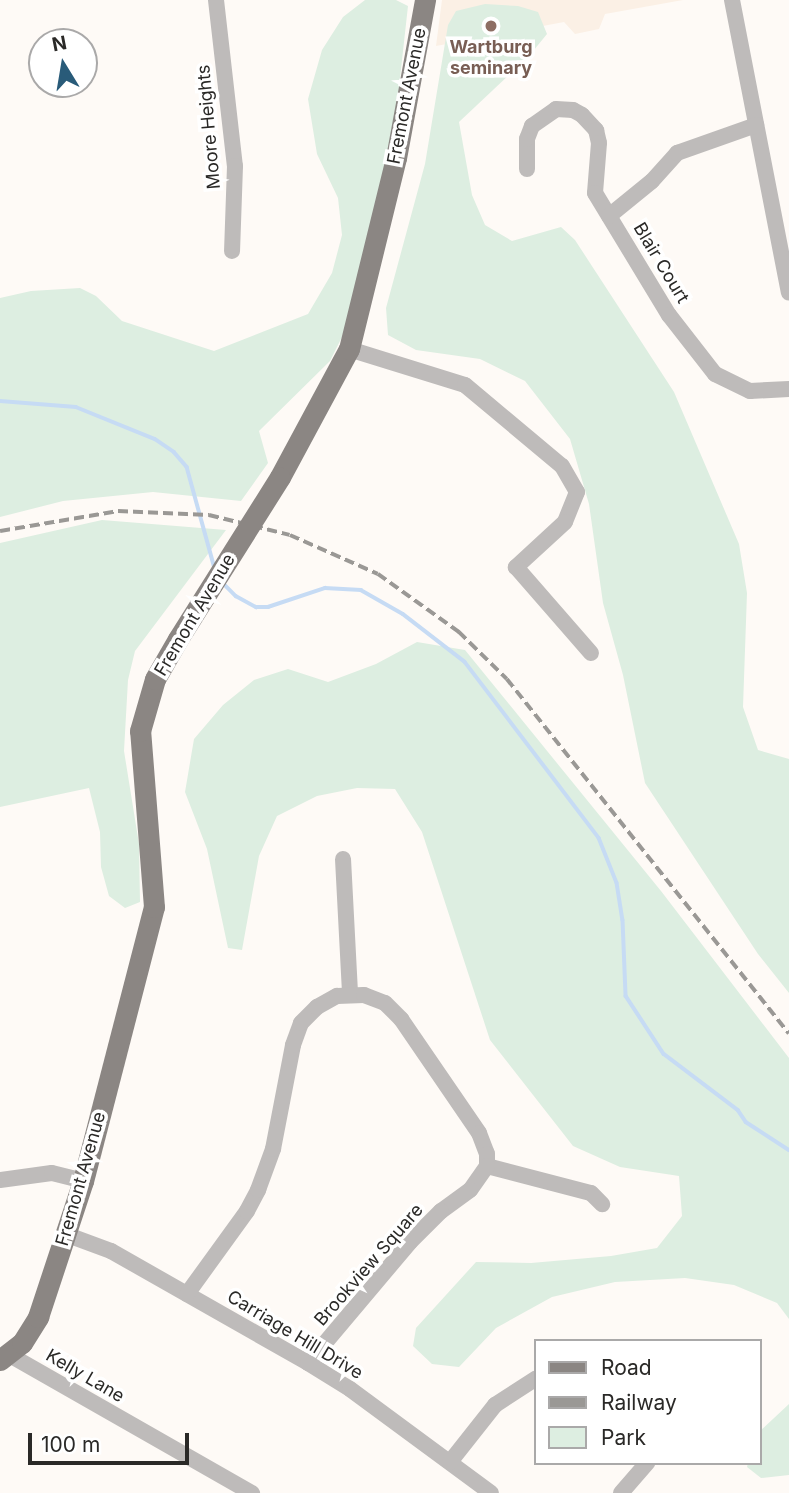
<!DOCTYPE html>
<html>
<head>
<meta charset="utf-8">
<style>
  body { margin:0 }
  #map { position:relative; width:789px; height:1493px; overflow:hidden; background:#fefaf6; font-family:Inter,sans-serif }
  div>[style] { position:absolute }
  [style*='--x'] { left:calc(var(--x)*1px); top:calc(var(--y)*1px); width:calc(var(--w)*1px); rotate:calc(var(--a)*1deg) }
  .built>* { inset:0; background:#fbf0e5 }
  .green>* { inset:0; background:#ddeee1 }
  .stream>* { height:3.5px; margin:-1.75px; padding:0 1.75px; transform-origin:1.75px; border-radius:1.75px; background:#c6dbf4 }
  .minor>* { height:16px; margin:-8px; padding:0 8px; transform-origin:8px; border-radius:8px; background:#bebbba }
  .major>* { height:21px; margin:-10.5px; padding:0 10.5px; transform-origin:10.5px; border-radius:10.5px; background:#8b8683 }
  .rail>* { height:3.5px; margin-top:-1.75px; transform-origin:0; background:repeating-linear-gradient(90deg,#9a9895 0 10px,transparent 0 15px) }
  .major-bridge>* { height:21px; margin:-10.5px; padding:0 10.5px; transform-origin:10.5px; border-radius:10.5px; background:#8b8683 }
  .dots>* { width:19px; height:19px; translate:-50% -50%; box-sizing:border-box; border:4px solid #fff; border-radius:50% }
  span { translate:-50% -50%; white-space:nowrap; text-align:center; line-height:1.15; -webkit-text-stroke:7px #fff; paint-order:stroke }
  .education-label { font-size:18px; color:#785e54; font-weight:700 }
  .street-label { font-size:18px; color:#2a2927 }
  .legend { position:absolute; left:534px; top:1339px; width:228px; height:126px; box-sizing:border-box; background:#fff; border:2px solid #aaa9a9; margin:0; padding:9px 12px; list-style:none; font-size:21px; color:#2a2927 }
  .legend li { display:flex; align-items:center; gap:14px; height:35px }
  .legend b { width:35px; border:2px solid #aaa9a9 }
  .north { position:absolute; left:28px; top:28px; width:70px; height:70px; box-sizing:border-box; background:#fff; border:2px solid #aaa9a9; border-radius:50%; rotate:349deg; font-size:19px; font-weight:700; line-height:28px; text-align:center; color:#2a2927 }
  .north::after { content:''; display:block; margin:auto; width:24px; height:32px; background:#295b79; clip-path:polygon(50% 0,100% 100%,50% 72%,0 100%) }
  .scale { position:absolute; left:28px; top:1433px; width:161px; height:32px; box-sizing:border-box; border:4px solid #2a2927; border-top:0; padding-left:9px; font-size:21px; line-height:24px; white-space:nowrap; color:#2a2927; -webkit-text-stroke:5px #fff; paint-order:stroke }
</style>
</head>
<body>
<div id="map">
  <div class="built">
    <i style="clip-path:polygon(442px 0,683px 0,605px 14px,599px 29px,575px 34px,564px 22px,436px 46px)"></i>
  </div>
  <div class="green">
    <i style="clip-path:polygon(365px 0,396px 0,408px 6px,397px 105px,367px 255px,342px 337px,330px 361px,259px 431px,268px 463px,241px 501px,153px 492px,63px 501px,0 517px,0 298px,31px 291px,80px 288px,96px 296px,122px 321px,214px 351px,308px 314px,332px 273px,342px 235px,338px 198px,317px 154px,308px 99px,322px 50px,343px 17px)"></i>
    <i style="clip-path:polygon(485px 4px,518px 6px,538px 12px,547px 34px,529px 56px,459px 122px,472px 195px,485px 225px,512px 241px,561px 227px,575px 240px,674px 392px,739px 544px,747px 593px,743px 707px,758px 750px,789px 759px,789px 993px,758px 954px,645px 783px,623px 675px,603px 603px,589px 504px,570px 439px,525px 381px,480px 359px,416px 350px,388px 335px,386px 308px,425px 164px,448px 25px,456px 11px)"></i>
    <i style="clip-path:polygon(102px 520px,226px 530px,135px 651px,128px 680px,124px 751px,139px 844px,140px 902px,125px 908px,109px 896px,101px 867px,100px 832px,89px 788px,0 807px,0 543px)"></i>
    <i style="clip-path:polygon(417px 642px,465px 650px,661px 891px,789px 1058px,789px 1319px,777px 1303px,734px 1285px,685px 1278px,615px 1282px,552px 1297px,496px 1328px,459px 1367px,432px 1364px,413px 1346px,416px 1328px,476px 1262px,531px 1263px,611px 1256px,657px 1248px,682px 1216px,679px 1176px,620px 1167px,573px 1146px,490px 1040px,422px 832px,395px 789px,357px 788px,317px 796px,277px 816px,259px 856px,242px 950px,228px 948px,207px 849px,185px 792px,194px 739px,223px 705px,254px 680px,288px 669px,328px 682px,376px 664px)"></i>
    <i style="clip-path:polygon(789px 1404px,789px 1475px,761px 1478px,747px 1467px,748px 1463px,759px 1463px,759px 1432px)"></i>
  </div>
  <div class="stream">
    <i style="--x:0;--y:401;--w:76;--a:4.5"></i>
    <i style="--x:76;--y:407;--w:85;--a:22.1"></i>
    <i style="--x:155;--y:439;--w:23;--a:34"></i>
    <i style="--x:174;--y:452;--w:20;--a:49"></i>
    <i style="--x:187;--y:467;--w:102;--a:74.6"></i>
    <i style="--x:224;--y:584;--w:17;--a:45"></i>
    <i style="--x:236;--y:596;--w:23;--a:29"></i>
    <i style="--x:256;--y:607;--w:12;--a:0"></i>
    <i style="--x:268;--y:607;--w:60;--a:-18.4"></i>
    <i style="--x:325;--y:588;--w:36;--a:3"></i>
    <i style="--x:361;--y:590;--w:48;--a:29.7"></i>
    <i style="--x:403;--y:614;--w:78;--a:37.7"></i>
    <i style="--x:465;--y:662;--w:221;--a:52.7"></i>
    <i style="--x:599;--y:838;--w:48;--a:68.2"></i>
    <i style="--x:617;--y:883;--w:37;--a:81"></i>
    <i style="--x:623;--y:920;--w:76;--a:87.7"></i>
    <i style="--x:626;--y:996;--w:69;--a:56.8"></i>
    <i style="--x:664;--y:1054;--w:93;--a:37.1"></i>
    <i style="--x:738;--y:1110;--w:14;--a:56"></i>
    <i style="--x:746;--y:1122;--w:51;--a:33.1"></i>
  </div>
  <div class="minor">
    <i style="--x:216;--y:0;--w:167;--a:83.5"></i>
    <i style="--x:235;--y:166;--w:85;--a:92"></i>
    <i style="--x:732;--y:0;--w:298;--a:79"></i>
    <i style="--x:527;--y:169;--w:30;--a:-90"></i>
    <i style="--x:527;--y:139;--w:14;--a:-69"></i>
    <i style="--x:532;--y:126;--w:29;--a:-35"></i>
    <i style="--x:556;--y:109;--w:17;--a:3"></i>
    <i style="--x:573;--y:110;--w:10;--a:29"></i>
    <i style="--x:582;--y:115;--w:21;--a:47"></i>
    <i style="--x:596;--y:130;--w:13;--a:77"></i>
    <i style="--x:599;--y:143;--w:50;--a:94.6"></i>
    <i style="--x:595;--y:193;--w:143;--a:58.8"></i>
    <i style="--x:669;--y:315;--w:75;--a:52.1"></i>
    <i style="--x:715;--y:374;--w:39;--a:26"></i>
    <i style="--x:750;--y:391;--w:39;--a:-3"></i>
    <i style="--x:609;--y:216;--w:55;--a:-39.1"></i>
    <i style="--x:652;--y:181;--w:38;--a:-48"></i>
    <i style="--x:677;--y:153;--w:84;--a:-19.5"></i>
    <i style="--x:349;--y:349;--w:121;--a:17.2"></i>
    <i style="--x:465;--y:385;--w:126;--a:39.9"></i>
    <i style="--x:562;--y:466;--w:30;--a:60"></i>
    <i style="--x:577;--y:492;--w:32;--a:112"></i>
    <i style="--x:565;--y:522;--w:67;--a:137.4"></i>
    <i style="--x:516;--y:567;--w:114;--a:48.9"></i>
    <i style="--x:343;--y:859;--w:135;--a:87"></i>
    <i style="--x:487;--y:1166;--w:107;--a:14.6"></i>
    <i style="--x:591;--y:1193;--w:16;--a:45"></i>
    <i style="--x:0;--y:1180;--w:52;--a:-7.7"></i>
    <i style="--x:52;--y:1173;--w:32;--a:14"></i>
    <i style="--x:65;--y:1234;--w:49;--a:20.3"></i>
    <i style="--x:111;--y:1251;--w:227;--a:29.6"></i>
    <i style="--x:308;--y:1363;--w:49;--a:31.8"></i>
    <i style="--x:350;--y:1389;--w:175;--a:36.4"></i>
    <i style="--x:187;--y:1294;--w:102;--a:-54.1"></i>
    <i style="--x:247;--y:1211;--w:24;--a:-62"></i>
    <i style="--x:258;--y:1190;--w:44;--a:-69.9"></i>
    <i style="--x:273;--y:1149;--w:106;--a:-79.1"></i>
    <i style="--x:293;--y:1045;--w:23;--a:-70"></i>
    <i style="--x:301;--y:1023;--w:23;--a:-45"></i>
    <i style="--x:317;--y:1007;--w:23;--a:-29"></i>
    <i style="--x:337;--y:996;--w:27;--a:-2"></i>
    <i style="--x:364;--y:995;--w:22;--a:21"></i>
    <i style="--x:385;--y:1003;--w:23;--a:45"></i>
    <i style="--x:401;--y:1019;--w:138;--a:55.6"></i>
    <i style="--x:479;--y:1133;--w:22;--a:69"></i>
    <i style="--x:487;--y:1154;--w:12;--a:90"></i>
    <i style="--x:487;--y:1166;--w:29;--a:125"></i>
    <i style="--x:470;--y:1190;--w:36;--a:144"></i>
    <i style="--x:441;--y:1211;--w:44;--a:135"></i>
    <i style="--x:410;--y:1242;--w:158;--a:130.1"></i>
    <i style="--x:8;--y:1354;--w:281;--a:29.7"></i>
    <i style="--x:450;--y:1462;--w:73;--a:-51.7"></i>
    <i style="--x:495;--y:1405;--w:48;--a:-33"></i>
    <i style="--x:621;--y:1493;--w:40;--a:-49"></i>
  </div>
  <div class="major">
    <i style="--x:280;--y:477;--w:145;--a:-61.7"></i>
    <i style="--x:349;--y:349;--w:197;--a:-76.2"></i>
    <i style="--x:396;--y:158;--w:161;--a:-79.6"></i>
    <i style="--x:0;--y:1360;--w:28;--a:-38"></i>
    <i style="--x:22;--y:1343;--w:31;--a:-58"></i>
    <i style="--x:38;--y:1317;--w:143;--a:-71.7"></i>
    <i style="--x:83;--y:1181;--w:283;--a:-75.5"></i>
    <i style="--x:154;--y:907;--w:177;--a:-94.5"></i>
    <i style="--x:140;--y:731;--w:54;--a:-73.9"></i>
    <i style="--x:155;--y:679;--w:46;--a:-60.1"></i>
  </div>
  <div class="rail">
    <i style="--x:0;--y:531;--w:120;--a:-9.6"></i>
    <i style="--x:118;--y:511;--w:91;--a:2.5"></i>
    <i style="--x:209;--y:515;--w:83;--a:13.9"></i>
    <i style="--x:290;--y:535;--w:96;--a:23.9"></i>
    <i style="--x:378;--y:574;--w:100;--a:35.6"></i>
    <i style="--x:459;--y:632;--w:67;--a:44.4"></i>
    <i style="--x:507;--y:679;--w:453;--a:51.5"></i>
  </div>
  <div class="major-bridge">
    <i style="--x:178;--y:639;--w:191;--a:-57.8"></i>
  </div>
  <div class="dots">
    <i style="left:491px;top:26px;background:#8d6e63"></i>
  </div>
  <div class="education-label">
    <span style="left:491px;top:58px">Wartburg<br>seminary</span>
  </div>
  <div class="street-label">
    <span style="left:407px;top:96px;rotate:-79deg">Fremont Avenue</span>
    <span style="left:209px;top:127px;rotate:-95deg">Moore Heights</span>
    <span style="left:661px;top:263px;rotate:59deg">Blair Court</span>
    <span style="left:195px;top:615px;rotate:-59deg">Fremont Avenue</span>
    <span style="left:81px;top:1179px;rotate:-74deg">Fremont Avenue</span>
    <span style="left:369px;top:1265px;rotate:-49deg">Brookview Square</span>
    <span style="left:295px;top:1335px;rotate:31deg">Carriage Hill Drive</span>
    <span style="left:85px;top:1376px;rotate:30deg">Kelly Lane</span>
  </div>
  <ul class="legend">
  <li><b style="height:9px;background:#8b8683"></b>Road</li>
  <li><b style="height:9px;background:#9a9895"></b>Railway</li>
  <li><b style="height:19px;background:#ddeee1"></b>Park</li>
  </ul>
  <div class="north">N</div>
  <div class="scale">100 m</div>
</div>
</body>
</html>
